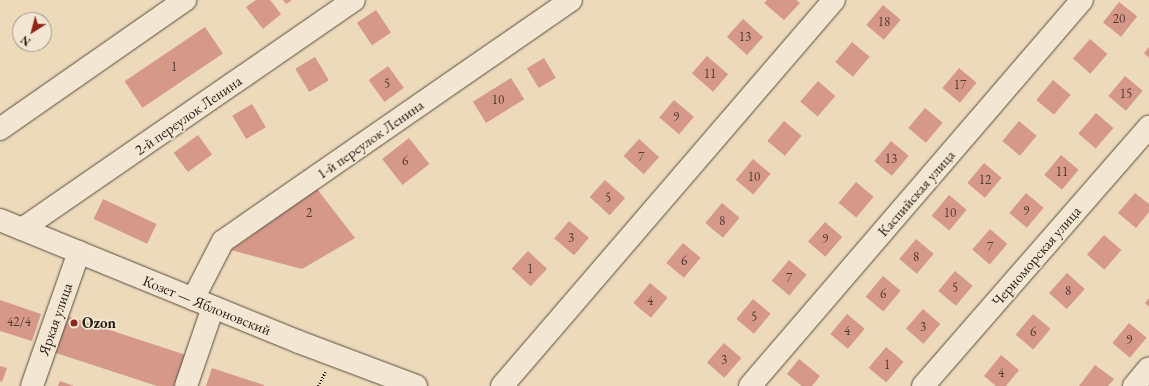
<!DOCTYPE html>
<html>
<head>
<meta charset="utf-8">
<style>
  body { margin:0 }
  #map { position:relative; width:1149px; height:386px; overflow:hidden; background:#ecdabb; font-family:"EB Garamond",serif }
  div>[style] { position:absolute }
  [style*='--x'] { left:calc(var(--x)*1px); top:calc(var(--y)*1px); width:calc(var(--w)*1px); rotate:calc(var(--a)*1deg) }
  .building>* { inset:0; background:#d59889; transform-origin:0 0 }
  .path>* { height:2.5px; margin-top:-1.25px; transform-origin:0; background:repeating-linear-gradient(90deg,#271b12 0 1px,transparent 0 3px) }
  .roads { filter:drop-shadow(0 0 1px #584b3c) drop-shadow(0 0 1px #584b3c) }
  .minor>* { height:22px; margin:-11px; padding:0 11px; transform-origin:11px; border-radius:11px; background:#f3e7d3 }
  .dots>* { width:11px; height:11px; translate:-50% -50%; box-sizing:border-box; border:2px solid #f3e7d3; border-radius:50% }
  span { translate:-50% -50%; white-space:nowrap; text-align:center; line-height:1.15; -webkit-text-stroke:3.5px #f3e7d3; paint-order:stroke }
  .number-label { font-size:13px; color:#523a30 }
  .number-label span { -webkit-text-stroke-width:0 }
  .street-label { font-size:15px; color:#271b12 }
  .poi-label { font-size:15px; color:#271b12; font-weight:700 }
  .left { translate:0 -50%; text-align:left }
  .north { position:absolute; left:12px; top:12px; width:40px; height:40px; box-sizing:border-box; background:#f3e7d3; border:1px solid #a19586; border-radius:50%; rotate:216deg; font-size:11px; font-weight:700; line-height:16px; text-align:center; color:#271b12 }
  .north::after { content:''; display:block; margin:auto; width:14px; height:18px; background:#8f2418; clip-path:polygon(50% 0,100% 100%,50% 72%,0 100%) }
</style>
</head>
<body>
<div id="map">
  <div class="building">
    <i style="clip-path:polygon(256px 0,270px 0,281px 14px,263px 29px,246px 7px)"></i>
    <i style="clip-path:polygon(283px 0,292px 0,286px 4px)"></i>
    <i style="clip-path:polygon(767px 0,796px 0,800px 3px,784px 20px,764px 3px)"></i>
    <i style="left:1119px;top:2px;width:23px;height:26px;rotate:38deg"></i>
    <i style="left:883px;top:5px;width:23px;height:26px;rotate:40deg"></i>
    <i style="left:376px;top:10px;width:27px;height:23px;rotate:56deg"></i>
    <i style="left:743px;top:19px;width:27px;height:24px;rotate:42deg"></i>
    <i style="left:205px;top:27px;width:32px;height:97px;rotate:56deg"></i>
    <i style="left:1090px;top:39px;width:23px;height:26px;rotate:41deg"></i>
    <i style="left:852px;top:42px;width:23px;height:26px;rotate:40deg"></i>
    <i style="clip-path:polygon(1149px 47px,1149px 58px,1144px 53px)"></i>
    <i style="left:707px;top:56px;width:28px;height:23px;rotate:41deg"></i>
    <i style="left:315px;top:57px;width:27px;height:23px;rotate:59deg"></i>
    <i style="left:544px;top:58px;width:23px;height:20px;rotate:59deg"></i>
    <i style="left:388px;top:66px;width:27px;height:24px;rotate:54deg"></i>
    <i style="left:959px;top:68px;width:23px;height:26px;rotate:40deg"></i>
    <i style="left:1125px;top:76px;width:23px;height:26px;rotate:40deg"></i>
    <i style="left:511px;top:78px;width:25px;height:45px;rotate:58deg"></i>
    <i style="left:1053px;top:80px;width:23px;height:26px;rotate:40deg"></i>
    <i style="left:818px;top:81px;width:23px;height:27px;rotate:41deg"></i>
    <i style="left:674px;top:100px;width:26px;height:23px;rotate:40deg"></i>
    <i style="left:252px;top:104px;width:27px;height:23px;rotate:59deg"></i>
    <i style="left:925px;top:108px;width:23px;height:26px;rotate:40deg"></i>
    <i style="left:1096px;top:113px;width:23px;height:27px;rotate:41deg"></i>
    <i style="left:784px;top:121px;width:23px;height:26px;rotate:40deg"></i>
    <i style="left:1019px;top:121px;width:23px;height:26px;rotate:40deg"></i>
    <i style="left:198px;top:135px;width:24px;height:30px;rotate:54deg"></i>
    <i style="left:409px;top:138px;width:33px;height:34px;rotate:52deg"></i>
    <i style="left:639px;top:139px;width:27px;height:23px;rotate:42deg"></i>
    <i style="left:891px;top:141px;width:23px;height:26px;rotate:40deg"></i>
    <i style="left:1061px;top:155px;width:23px;height:26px;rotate:40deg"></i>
    <i style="left:753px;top:159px;width:23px;height:27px;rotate:40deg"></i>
    <i style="left:984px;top:163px;width:23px;height:26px;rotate:40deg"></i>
    <i style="left:605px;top:180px;width:27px;height:23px;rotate:42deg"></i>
    <i style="left:856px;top:182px;width:23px;height:27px;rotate:40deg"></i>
    <i style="clip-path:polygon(317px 189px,355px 238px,302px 269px,231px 250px)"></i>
    <i style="left:1026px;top:193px;width:23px;height:26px;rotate:40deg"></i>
    <i style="clip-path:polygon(1135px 193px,1149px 204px,1149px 212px,1136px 228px,1118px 213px)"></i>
    <i style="left:949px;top:195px;width:23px;height:27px;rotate:40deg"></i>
    <i style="left:103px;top:199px;width:59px;height:22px;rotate:25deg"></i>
    <i style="left:722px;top:203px;width:23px;height:26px;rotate:40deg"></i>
    <i style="left:569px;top:221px;width:26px;height:23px;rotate:40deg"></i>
    <i style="left:825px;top:222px;width:23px;height:26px;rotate:41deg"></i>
    <i style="left:990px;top:229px;width:23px;height:27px;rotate:41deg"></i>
    <i style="left:1104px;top:235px;width:23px;height:26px;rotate:41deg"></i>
    <i style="left:916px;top:239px;width:23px;height:26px;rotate:40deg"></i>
    <i style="left:683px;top:243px;width:23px;height:26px;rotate:40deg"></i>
    <i style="left:528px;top:251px;width:26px;height:24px;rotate:43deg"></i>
    <i style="left:789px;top:260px;width:23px;height:27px;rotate:40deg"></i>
    <i style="left:955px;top:271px;width:23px;height:26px;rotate:40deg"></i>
    <i style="left:1067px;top:273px;width:24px;height:27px;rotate:42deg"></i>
    <i style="left:883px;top:276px;width:23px;height:27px;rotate:40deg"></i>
    <i style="left:650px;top:283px;width:23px;height:26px;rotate:40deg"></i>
    <i style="clip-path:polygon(1149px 298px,1149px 307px,1145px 303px)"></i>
    <i style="left:753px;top:299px;width:23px;height:26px;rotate:40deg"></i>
    <i style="clip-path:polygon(0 300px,41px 314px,32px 341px,0 331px)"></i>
    <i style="left:923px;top:309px;width:23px;height:26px;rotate:41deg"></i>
    <i style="left:847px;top:314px;width:23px;height:26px;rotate:40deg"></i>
    <i style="left:1033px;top:314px;width:23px;height:27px;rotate:40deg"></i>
    <i style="clip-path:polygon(64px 315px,186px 355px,176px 386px,157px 386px,53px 352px)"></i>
    <i style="left:1129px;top:323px;width:23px;height:26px;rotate:40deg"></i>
    <i style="left:724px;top:343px;width:23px;height:26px;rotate:41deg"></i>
    <i style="left:886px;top:347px;width:23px;height:27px;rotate:40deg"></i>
    <i style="clip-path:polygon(1001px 355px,1019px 370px,1006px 386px,996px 386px,984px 376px)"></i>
    <i style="clip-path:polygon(799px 359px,820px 376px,812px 386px,802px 386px,787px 374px)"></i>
    <i style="clip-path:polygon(1095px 365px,1114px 379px,1108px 386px,1079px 386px)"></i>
    <i style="clip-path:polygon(0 366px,7px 368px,2px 382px,0 381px)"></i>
    <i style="clip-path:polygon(212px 368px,264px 385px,264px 386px,206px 386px)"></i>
    <i style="clip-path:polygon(60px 381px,74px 386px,58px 386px)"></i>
  </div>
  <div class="path">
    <i style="--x:318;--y:386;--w:16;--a:-63"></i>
  </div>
  <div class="roads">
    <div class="minor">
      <i style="--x:0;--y:129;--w:226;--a:-34.9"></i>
      <i style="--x:0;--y:220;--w:323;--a:22.2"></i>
      <i style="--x:299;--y:342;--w:125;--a:20.6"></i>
      <i style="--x:22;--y:229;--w:403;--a:-34.6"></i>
      <i style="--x:193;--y:299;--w:65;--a:-62.7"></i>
      <i style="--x:223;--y:241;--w:423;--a:-34.7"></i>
      <i style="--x:32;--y:386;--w:142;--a:-70.7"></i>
      <i style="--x:186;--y:386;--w:83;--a:-71.1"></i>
      <i style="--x:502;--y:386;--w:509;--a:-49.3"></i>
      <i style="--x:750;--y:386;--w:509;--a:-49.3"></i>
      <i style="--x:923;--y:386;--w:344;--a:-48.9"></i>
      <i style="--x:1134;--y:386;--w:23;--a:-50"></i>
    </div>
  </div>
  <div class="dots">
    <i style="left:74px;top:323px;background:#8f2418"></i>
  </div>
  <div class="number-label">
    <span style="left:1119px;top:19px">20</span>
    <span style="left:884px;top:22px">18</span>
    <span style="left:745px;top:37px">13</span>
    <span style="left:174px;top:67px">1</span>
    <span style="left:710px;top:74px">11</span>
    <span style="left:387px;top:84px">5</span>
    <span style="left:960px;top:85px">17</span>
    <span style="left:1126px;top:94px">15</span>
    <span style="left:498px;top:100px">10</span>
    <span style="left:676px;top:117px">9</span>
    <span style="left:641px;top:157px">7</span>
    <span style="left:891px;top:159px">13</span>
    <span style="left:405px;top:161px">6</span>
    <span style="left:1062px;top:172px">11</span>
    <span style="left:754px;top:177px">10</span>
    <span style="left:985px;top:180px">12</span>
    <span style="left:608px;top:198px">5</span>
    <span style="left:1026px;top:211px">9</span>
    <span style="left:309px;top:213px">2</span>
    <span style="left:950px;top:213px">10</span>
    <span style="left:722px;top:221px">8</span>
    <span style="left:571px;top:238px">3</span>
    <span style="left:825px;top:239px">9</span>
    <span style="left:990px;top:247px">7</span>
    <span style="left:916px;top:257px">8</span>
    <span style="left:684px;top:261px">6</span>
    <span style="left:530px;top:269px">1</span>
    <span style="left:789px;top:278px">7</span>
    <span style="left:955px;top:288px">5</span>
    <span style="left:1068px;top:291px">8</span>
    <span style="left:883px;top:294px">6</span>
    <span style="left:650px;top:301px">4</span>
    <span style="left:754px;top:317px">5</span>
    <span style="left:19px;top:322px">42/4</span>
    <span style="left:923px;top:327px">3</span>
    <span style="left:847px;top:331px">4</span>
    <span style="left:1033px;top:332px">6</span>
    <span style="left:1129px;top:340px">9</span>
    <span style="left:724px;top:360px">3</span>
    <span style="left:887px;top:365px">1</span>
    <span style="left:1001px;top:373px">4</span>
  </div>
  <div class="street-label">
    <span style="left:188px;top:115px;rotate:-35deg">2-й переулок Ленина</span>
    <span style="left:370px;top:139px;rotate:-35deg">1-й переулок Ленина</span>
    <span style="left:916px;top:193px;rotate:-49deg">Каспийская улица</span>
    <span style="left:1036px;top:256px;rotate:-49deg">Черноморская улица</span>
    <span style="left:207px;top:305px;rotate:22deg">Козет — Яблоновский</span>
    <span style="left:55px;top:319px;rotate:-71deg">Яркая улица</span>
  </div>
  <div class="poi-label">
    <span class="left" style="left:82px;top:323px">Ozon</span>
  </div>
  <div class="north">N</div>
</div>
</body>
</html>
